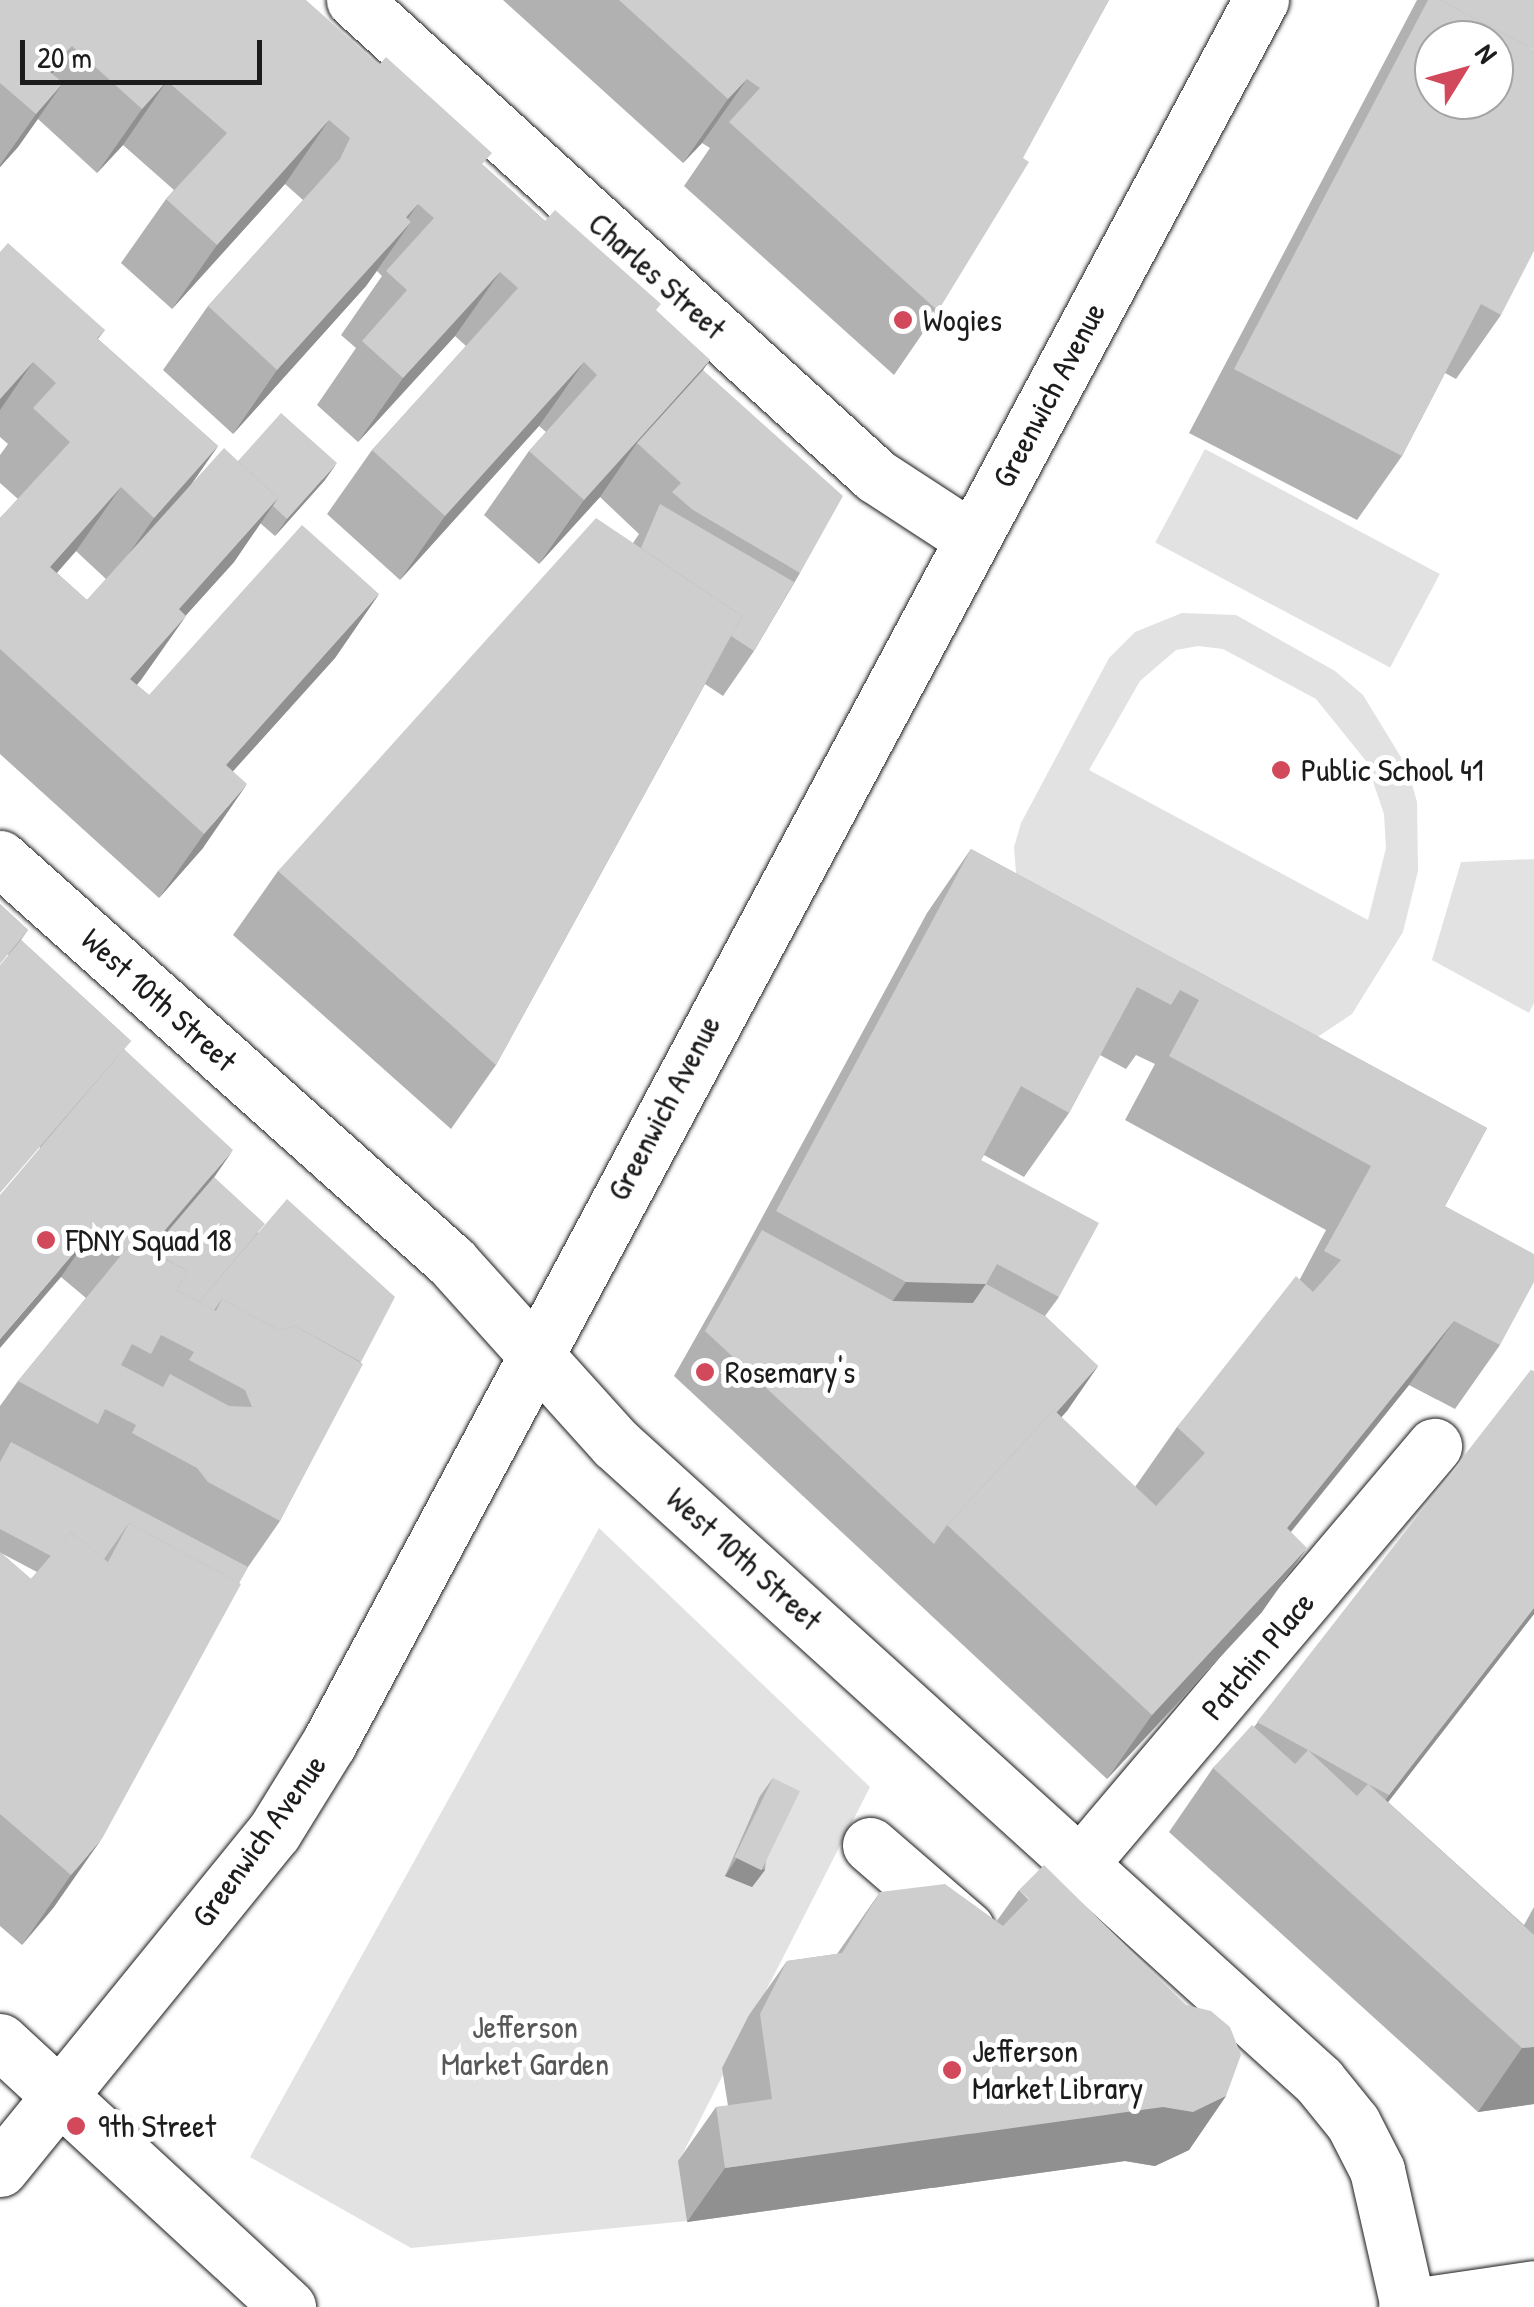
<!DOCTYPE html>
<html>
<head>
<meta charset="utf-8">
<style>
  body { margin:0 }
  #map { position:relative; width:1534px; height:2307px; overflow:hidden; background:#fff; font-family:"Patrick Hand",sans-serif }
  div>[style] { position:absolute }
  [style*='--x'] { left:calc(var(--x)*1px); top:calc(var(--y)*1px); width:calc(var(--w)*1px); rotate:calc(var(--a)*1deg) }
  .green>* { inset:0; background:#e2e2e2; transform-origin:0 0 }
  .roads { filter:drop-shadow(0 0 2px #1c1c1c) drop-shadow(0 0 2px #1c1c1c) }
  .minor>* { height:55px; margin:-27.5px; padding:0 27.5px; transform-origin:27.5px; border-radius:27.5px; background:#fff }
  .major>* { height:55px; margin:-27.5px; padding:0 27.5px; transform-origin:27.5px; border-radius:27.5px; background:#fff }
  .wall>* { inset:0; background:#b1b1b1 }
  .shaded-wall>* { inset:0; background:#909090 }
  .building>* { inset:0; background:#cecece; transform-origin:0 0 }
  .dots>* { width:28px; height:28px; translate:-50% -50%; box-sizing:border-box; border:5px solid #fff; border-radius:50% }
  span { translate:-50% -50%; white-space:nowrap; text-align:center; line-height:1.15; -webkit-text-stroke:10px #fff; paint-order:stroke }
  .street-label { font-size:32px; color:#1c1c1c }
  .poi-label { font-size:32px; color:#1c1c1c }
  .left { translate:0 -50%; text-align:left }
  .park-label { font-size:32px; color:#575757 }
  .north { position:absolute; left:1414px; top:20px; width:100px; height:100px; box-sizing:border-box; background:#fff; border:2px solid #a4a4a4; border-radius:50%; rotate:53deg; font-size:28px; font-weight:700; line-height:40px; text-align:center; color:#1c1c1c }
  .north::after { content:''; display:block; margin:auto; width:35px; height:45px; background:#d1495b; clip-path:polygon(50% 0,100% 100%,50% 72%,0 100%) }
  .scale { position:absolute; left:20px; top:40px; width:242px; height:45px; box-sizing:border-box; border:5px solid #1c1c1c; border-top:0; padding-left:12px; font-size:30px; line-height:35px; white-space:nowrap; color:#1c1c1c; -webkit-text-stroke:8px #fff; paint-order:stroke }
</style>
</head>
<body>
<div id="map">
  <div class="green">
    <i style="left:1205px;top:449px;width:266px;height:106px;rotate:28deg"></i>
    <i style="clip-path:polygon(evenodd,1182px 613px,1236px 615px,1335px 671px,1363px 695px,1407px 767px,1417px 802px,1418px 871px,1403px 932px,1352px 1014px,1310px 1042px,1017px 886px,1014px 847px,1021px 823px,1109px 658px,1135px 632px,1182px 613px,1198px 646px,1223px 649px,1316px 699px,1366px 761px,1384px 814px,1386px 848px,1368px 920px,1089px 770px,1140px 681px,1176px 650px,1198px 646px)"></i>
    <i style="clip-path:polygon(1534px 859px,1534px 1003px,1529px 1013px,1432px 960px,1461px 862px)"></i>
    <i style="clip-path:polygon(599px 1528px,870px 1787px,679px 2161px,687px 2221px,411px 2248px,250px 2157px)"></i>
  </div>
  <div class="roads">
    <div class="minor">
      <i style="--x:354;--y:0;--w:706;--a:42.36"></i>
      <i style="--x:876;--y:476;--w:113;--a:33.1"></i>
      <i style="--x:0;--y:858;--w:606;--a:41.79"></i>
      <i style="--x:452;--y:1262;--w:244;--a:48"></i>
      <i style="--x:615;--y:1443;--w:950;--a:42.18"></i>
      <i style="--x:1319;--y:2081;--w:54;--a:51"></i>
      <i style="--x:1353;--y:2123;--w:53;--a:62.9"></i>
      <i style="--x:1377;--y:2170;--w:140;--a:77.2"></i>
      <i style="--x:870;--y:1845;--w:128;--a:40.9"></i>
      <i style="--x:1080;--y:1864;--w:548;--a:-49.74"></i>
      <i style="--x:0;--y:2041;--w:392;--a:42.7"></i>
    </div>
    <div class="major">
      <i style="--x:0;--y:2169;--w:434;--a:-50.9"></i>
      <i style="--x:274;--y:1832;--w:105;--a:-58.3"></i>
      <i style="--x:329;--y:1743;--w:1977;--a:-61.87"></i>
      <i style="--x:1406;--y:2307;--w:129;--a:-8.4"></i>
    </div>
  </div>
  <div class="wall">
    <i style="clip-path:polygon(0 0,483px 165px,545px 221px,656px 311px,710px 360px,703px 370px,800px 573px,754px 651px,723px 696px,705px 684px,496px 1065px,451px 1129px,233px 935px,278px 871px,633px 543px,639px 534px,600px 497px,539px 564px,484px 515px,529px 451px,546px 432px,539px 426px,400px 580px,327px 514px,372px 450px,466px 346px,455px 336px,358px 442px,317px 405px,356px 348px,341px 335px,382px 276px,377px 271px,366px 286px,233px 434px,163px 370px,208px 306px,303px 200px,285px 184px,172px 309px,121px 263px,166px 199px,174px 190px,123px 145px,97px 173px,38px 119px,18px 147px,0 167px)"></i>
    <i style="clip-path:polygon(503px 0,1109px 0,938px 311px,894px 375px,684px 186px,710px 148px,702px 143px,683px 163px)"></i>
    <i style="clip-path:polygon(1417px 0,1534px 0,1501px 315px,1456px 379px,1445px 373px,1402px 456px,1357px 520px,1189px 433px)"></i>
    <i style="clip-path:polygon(evenodd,0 252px,105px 330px,98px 339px,218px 446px,191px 485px,238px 461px,325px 480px,275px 536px,260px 523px,234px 562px,186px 615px,137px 685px,149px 695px,379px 594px,335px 658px,233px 771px,203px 848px,159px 898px,0 754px,0 518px,18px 499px,0 483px,0 455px,8px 444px,0 437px,0 252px,76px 551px,106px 579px,87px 600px,57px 573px,76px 551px)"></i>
    <i style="clip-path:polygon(evenodd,971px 849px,1487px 1128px,1445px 1206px,1500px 1345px,1455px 1409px,1409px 1385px,1291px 1532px,1262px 1612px,1107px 1779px,674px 1376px,731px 1275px,927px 913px,971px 849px,1100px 1055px,1126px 1069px,1136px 1055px,1155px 1064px,1125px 1120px,1326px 1230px,1300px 1279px,1177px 1427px,1135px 1487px,1061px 1418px,1098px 1366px,1045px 1316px,1059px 1297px,981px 1160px,984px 1155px,1024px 1177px,1069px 1113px,1100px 1055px)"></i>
    <i style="clip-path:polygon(evenodd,0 904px,28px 930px,21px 940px,131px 1041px,124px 1049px,214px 1177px,361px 1362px,280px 1521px,248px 1567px,54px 1907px,22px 1945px,0 1926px,0 1406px,18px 1381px,86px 1298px,61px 1277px,0 904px,1px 1553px,37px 1572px,31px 1579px,1px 1553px)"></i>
    <i style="clip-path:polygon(1531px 1370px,1534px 1614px,1388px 1802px,1524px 1925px,1534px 1907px,1534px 2104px,1478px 2112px,1169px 1832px,1213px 1768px,1254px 1727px)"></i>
    <i style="clip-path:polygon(773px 1778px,765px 1870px,752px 1887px,725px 1876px,760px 1796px)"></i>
    <i style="clip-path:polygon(1019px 1890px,1226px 2096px,1189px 2150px,1155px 2166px,1125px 2161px,687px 2222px,678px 2161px,716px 2107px,728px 2106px,722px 2068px,749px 2015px,787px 1961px,837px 1954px,880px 1892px,996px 1922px)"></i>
  </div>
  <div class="shaded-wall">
    <i style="clip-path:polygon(72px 46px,29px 107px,49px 71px)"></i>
    <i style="clip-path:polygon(747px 79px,702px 143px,683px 163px,728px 99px)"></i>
    <i style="clip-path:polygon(167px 81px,123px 145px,97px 173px,142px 109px)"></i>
    <i style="clip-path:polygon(63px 83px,18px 147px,0 167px,0 165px,36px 114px)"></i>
    <i style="clip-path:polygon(329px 120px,285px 184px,172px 309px,217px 245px)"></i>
    <i style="clip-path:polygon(418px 204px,386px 250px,411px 222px,366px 286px,233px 434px,277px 370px)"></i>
    <i style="clip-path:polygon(500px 272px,455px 336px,358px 442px,403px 378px)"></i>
    <i style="clip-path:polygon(710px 360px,665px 424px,637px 443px,600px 497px,539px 564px,584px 500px)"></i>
    <i style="clip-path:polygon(33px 362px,0 410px,0 399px)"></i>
    <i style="clip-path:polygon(584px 362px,539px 426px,400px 580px,445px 516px)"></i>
    <i style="clip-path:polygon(218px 446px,173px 510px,109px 582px,154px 518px)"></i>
    <i style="clip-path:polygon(337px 463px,325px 480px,275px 536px,287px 519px)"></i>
    <i style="clip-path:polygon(121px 487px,76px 551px,5px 631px,50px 567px)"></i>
    <i style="clip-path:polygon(278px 498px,234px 562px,134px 673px,179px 609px)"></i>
    <i style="clip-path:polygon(379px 594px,335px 658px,189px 820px,226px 765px)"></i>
    <i style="clip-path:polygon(186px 616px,141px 680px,93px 734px,130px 679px)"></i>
    <i style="clip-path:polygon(247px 784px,203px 848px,159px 898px,204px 834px)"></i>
    <i style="clip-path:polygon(233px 1150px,202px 1195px,125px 1282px,134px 1267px)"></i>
    <i style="clip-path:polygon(92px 1232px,61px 1277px,0 1348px,0 1339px)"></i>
    <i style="clip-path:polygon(906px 1282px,986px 1284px,942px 1348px,861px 1346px)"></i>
    <i style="clip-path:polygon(1454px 1321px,1409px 1385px,1242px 1592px,1287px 1528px)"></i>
    <i style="clip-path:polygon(1098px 1366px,1067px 1411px,955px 1532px,949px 1527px)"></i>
    <i style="clip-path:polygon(1307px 1548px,1262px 1612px,1107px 1779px,1152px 1715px)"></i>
    <i style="clip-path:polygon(1534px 1608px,1534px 1614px,1344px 1859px,1389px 1795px)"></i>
    <i style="clip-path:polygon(103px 1837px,54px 1907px,22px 1945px,71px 1875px)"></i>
    <i style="clip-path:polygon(737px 1858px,765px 1870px,752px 1887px,725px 1876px)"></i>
    <i style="clip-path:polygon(1534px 2047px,1534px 2104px,1478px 2112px,1522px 2048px)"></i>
    <i style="clip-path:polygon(1226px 2096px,1189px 2150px,1155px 2166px,1125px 2161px,687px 2222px,725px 2168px)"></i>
  </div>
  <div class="building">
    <i style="clip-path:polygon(0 0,306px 0,379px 65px,386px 57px,492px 153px,482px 164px,545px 221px,555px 210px,661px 304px,656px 310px,710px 360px,584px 500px,529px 451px,597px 375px,584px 362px,445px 516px,372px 450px,518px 288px,500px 272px,403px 378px,362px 341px,407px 290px,386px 271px,434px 218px,418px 204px,406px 217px,411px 222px,277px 370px,208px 306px,340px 159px,350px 138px,329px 120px,217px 245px,166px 199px,227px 133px,167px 81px,142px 109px,72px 46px,49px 71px,63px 83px,36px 114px,0 83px)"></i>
    <i style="clip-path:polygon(619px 0,1109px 0,1023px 158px,1029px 162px,938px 311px,729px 122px,760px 88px,747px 79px,728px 99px)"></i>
    <i style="clip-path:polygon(evenodd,1428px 0,1440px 0,1534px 50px,1534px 251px,1501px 315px,1481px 304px,1402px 456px,1234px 369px,1428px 0,1434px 40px,1494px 40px,1494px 100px,1434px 100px,1434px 40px)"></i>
    <i style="clip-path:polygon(1440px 0,1534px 0,1534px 50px)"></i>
    <i style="clip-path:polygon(8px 243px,105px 330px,97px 338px,218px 446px,154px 518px,121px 487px,50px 567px,87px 600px,224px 448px,278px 498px,179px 609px,186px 616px,130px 679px,149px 695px,302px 525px,379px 594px,226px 765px,247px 784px,204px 834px,0 649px,0 518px,70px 442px,33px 408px,56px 383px,33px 362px,0 399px,0 252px)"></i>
    <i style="clip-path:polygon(703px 370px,843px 496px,800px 573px,693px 510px,672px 492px,681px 483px,637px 443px)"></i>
    <i style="clip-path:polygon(281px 413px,337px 463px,287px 519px,273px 506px,278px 498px,238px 461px)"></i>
    <i style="clip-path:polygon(660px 504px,794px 582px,754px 651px,731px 636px,742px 616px,641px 548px)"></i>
    <i style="clip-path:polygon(596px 518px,742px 616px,496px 1065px,278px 871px)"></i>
    <i style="clip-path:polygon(971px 849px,1487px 1128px,1445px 1206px,1534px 1254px,1534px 1282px,1500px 1345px,1454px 1321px,1287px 1528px,1307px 1548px,1152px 1715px,947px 1525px,1054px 1410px,1156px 1506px,1205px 1453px,1177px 1427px,1296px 1276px,1313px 1292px,1341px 1260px,1324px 1251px,1371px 1166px,1169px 1056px,1199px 1000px,1180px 990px,1171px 1005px,1137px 987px,1069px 1113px,1021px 1086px,981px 1160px,1099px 1223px,1059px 1297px,997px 1264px,986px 1284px,906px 1282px,776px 1211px)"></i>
    <i style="clip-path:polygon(0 904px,28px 930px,0 964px)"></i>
    <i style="clip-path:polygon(21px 940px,131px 1041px,0 1193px,0 965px)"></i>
    <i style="clip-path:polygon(124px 1049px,233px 1150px,148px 1250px,132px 1242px,120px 1256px,92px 1232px,0 1339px,0 1195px)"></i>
    <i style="clip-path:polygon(214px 1177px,265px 1224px,199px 1302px,177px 1290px,188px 1271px,151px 1251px)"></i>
    <i style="clip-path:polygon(287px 1199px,395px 1297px,361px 1362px,295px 1326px,279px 1330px,222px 1299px,214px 1310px,199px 1302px)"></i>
    <i style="clip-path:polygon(762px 1230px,893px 1301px,973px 1303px,986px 1284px,1045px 1316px,1098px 1366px,1056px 1413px,1054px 1410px,947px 1525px,934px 1544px,705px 1331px)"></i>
    <i style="clip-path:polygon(evenodd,132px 1242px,188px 1271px,177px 1290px,216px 1311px,222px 1299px,279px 1330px,295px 1326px,363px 1364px,280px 1521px,208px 1482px,197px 1468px,132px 1433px,136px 1425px,105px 1409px,98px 1424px,18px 1381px,132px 1242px,161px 1335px,194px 1352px,189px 1360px,245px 1390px,252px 1407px,229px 1406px,170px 1374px,163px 1387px,121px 1365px,132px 1344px,151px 1354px,161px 1335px)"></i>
    <i style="clip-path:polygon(evenodd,1531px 1370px,1534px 1371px,1534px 1608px,1389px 1795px,1368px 1784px,1534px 1935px,1534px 2047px,1522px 2048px,1213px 1768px,1252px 1725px,1295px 1764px,1308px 1750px,1257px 1722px,1531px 1370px,1308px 1750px,1368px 1784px,1357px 1796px,1308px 1750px)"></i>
    <i style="clip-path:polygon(11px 1442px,248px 1567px,239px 1583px,129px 1523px,104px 1559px,71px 1532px,51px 1556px,0 1529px,0 1462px)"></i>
    <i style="clip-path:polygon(129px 1523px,241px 1584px,103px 1837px,71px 1875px,0 1814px,0 1552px,31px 1579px,71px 1532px,108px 1562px)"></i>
    <i style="left:773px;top:1778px;width:30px;height:88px;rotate:26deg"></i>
    <i style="clip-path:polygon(1044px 1865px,1186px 2005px,1211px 2011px,1230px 2027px,1241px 2055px,1226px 2096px,1193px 2112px,1163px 2107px,725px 2168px,716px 2107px,772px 2099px,760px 2014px,787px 1961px,842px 1953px,880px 1892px,945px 1884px,1003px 1926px,1029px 1899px,1019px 1890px)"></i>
  </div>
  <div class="dots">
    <i style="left:903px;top:320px;background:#d1495b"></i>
    <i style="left:1281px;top:770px;background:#d1495b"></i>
    <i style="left:46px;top:1240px;background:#d1495b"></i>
    <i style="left:705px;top:1372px;background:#d1495b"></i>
    <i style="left:952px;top:2070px;background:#d1495b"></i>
    <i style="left:76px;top:2126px;background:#d1495b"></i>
  </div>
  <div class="street-label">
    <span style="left:657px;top:276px;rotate:42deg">Charles Street</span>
    <span style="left:1049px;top:395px;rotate:-62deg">Greenwich Avenue</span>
    <span style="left:159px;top:1000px;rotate:42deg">West 10th Street</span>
    <span style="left:664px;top:1108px;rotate:-62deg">Greenwich Avenue</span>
    <span style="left:744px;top:1559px;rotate:42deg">West 10th Street</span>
    <span style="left:1258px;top:1656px;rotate:-50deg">Patchin Place</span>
    <span style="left:259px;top:1841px;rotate:-54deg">Greenwich Avenue</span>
  </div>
  <div class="poi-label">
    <span class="left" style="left:923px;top:320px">Wogies</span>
    <span class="left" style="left:1301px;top:770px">Public School 41</span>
    <span class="left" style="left:66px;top:1240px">FDNY Squad 18</span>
    <span class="left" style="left:725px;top:1372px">Rosemary's</span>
    <span class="left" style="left:972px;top:2070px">Jefferson<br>Market Library</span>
    <span class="left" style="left:98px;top:2126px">9th Street</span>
  </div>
  <div class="park-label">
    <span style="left:525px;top:2046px">Jefferson<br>Market Garden</span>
  </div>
  <div class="north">N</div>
  <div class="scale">20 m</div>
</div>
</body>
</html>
